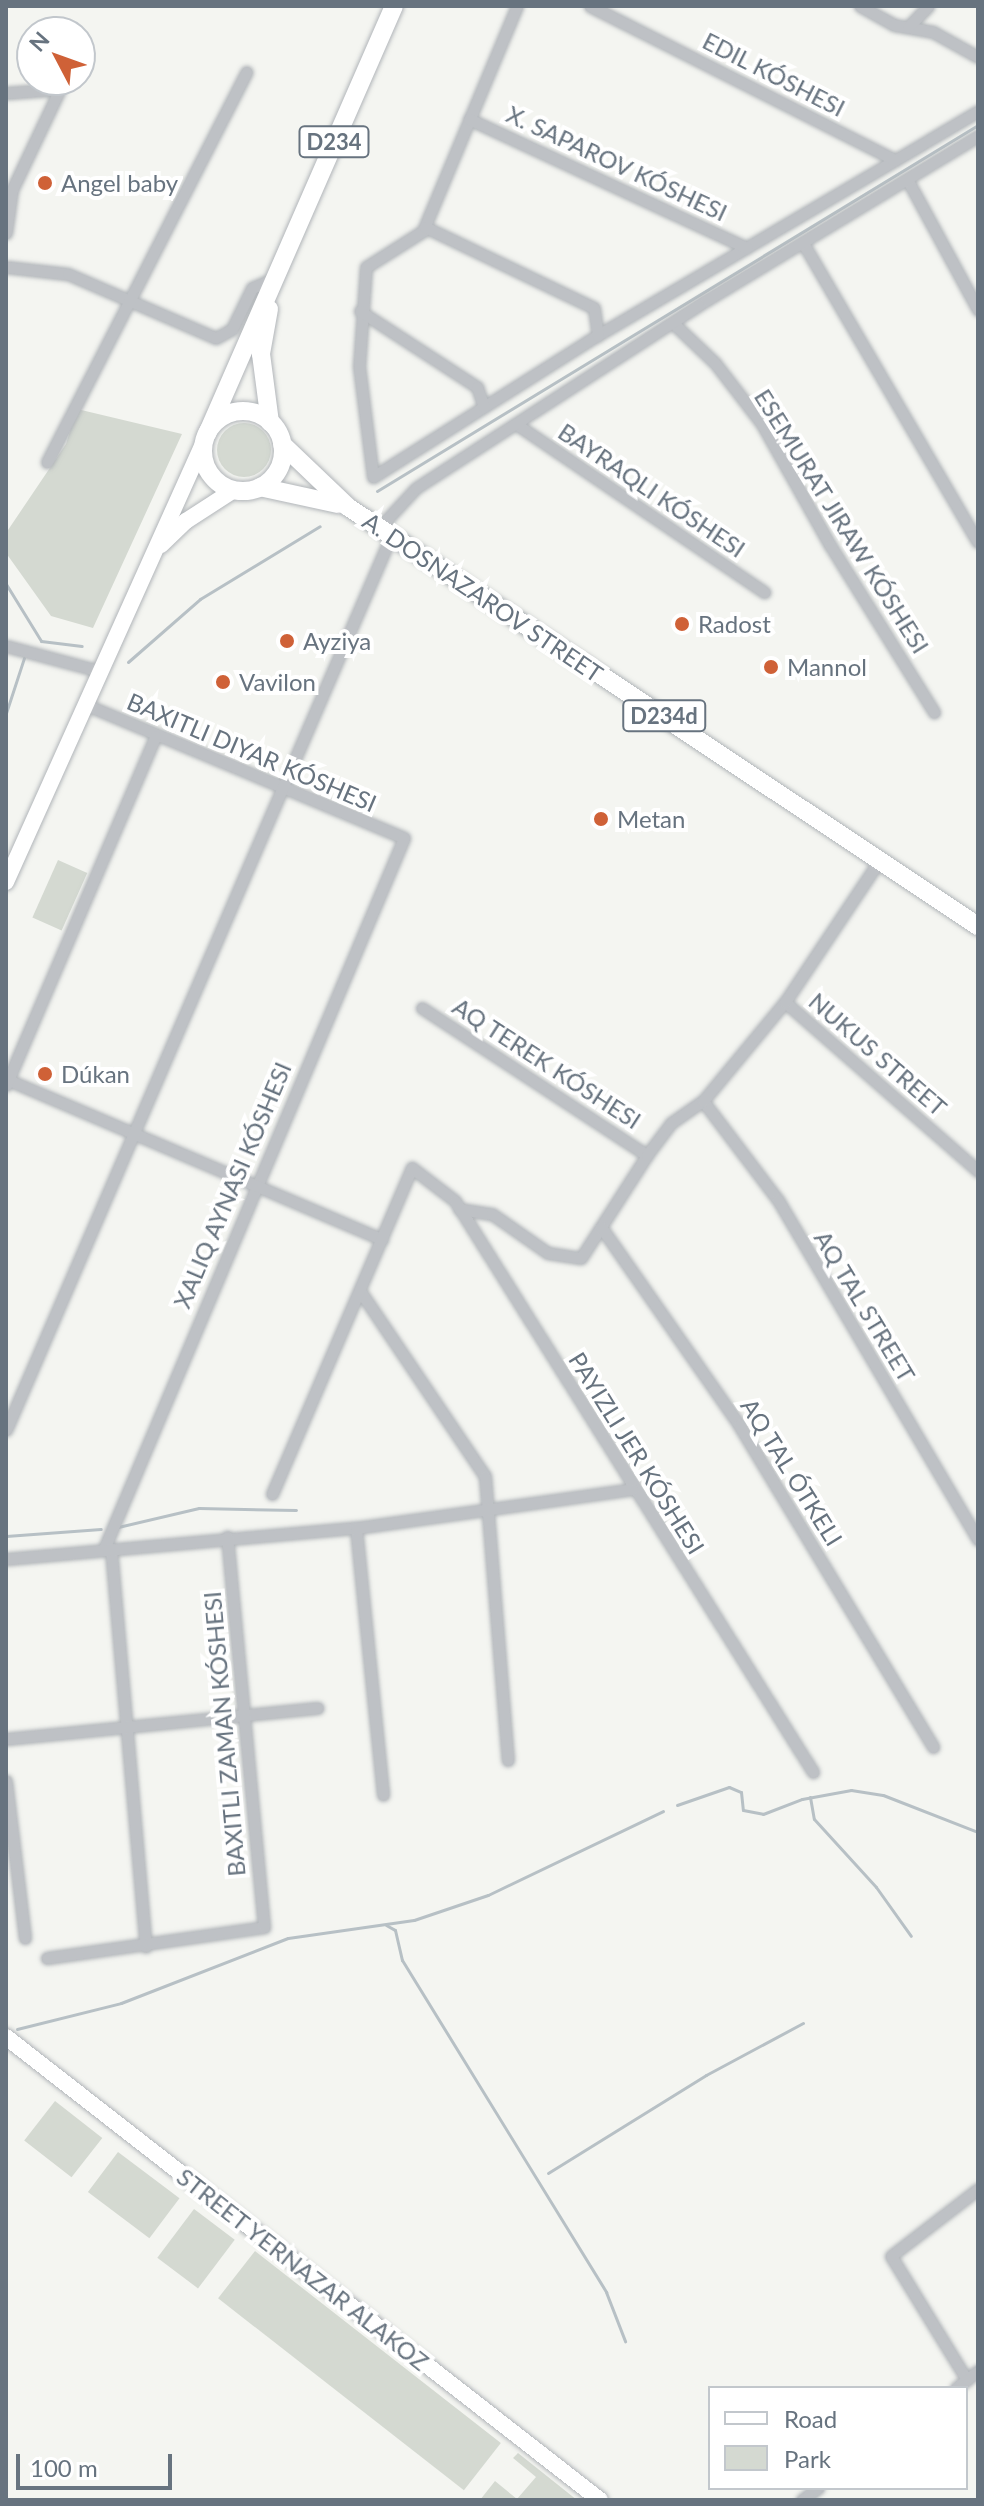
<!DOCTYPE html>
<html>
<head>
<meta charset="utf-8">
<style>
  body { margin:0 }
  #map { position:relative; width:984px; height:2506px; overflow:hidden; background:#f4f5f1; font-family:Lato,sans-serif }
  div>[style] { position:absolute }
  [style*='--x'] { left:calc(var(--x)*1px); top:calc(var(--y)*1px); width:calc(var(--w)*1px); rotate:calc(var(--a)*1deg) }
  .green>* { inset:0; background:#d4d9d1; transform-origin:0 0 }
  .round { border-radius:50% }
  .stream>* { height:3px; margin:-1.5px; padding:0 1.5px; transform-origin:1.5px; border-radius:1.5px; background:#b7c0c5 }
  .roads { filter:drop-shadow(0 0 2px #b1b5b9) drop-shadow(0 0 2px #b1b5b9) }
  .minor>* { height:11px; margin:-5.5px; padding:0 5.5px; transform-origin:5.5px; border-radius:5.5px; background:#bec1c5 }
  .secondary>* { height:16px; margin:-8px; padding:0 8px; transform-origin:8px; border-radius:8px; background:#fff }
  .primary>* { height:18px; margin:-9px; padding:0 9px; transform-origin:9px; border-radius:9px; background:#fff }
  .primary>.ring { margin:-9px; padding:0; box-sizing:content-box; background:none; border:18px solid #fff; border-radius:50% }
  .dots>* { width:22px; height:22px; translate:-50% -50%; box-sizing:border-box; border:4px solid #fff; border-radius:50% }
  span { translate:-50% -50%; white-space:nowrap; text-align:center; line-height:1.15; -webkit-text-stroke:8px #fff; paint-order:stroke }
  .shield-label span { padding:2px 6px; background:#fff; border:2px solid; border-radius:6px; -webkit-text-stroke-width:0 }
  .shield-label { font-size:22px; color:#67737f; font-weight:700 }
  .street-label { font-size:24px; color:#67737f }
  .poi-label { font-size:24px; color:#67737f }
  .left { translate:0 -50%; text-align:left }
  .frame { position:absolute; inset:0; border:8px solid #67737f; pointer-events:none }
  .legend { position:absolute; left:708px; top:2386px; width:260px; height:104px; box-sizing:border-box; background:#fff; border:2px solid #c2c7cc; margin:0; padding:10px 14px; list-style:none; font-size:24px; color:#67737f }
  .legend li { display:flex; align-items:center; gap:16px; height:40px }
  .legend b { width:40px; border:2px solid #c2c7cc }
  .north { position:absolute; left:16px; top:16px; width:80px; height:80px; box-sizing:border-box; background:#fff; border:2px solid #c2c7cc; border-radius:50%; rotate:311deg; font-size:22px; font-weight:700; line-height:32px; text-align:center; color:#67737f }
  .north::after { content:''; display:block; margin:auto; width:28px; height:36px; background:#cf6137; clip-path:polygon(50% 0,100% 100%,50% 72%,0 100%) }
  .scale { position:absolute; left:16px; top:2454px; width:156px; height:36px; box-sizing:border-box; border:4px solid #67737f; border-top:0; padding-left:10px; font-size:24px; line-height:28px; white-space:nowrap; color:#67737f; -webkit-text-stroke:6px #fff; paint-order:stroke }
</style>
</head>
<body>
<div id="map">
  <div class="green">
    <i style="clip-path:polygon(77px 409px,182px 434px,93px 628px,51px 616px,6px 553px,6px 533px,66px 444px)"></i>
    <i class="round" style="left:217px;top:423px;width:54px;height:54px"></i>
    <i style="left:58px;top:860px;width:32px;height:63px;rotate:24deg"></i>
    <i style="left:55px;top:2101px;width:60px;height:50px;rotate:38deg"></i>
    <i style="left:118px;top:2152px;width:77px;height:50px;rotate:37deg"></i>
    <i style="left:194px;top:2209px;width:51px;height:61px;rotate:37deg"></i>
    <i style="left:255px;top:2251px;width:312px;height:60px;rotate:38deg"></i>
    <i style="clip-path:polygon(518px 2453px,577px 2500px,480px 2500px,495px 2481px,517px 2499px,536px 2477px,513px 2458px)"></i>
  </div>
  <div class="stream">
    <i style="--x:377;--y:491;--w:704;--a:-31.34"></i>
    <i style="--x:6;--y:584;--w:67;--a:58.4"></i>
    <i style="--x:41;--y:641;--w:41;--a:7"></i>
    <i style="--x:128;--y:662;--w:96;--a:-41.2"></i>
    <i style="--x:200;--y:599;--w:140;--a:-31.3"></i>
    <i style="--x:6;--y:713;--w:58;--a:-71.9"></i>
    <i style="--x:118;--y:1527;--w:83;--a:-13.2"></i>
    <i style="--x:199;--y:1508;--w:97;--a:1.2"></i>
    <i style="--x:6;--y:1536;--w:95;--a:-4.2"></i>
    <i style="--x:810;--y:1797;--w:22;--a:80"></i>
    <i style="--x:814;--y:1819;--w:92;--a:47.6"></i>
    <i style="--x:876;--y:1887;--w:60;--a:54.5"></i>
    <i style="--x:677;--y:1805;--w:55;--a:-19.1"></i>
    <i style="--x:729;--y:1787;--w:13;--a:23"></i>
    <i style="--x:741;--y:1792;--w:18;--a:84"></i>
    <i style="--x:743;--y:1810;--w:20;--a:11"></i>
    <i style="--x:763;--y:1814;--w:42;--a:-21"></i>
    <i style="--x:802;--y:1799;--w:50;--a:-10.4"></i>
    <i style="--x:851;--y:1790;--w:32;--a:9"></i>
    <i style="--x:883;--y:1795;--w:102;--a:21.3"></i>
    <i style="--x:386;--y:1925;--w:10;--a:29"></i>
    <i style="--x:395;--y:1930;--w:31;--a:77"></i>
    <i style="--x:402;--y:1960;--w:390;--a:58.4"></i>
    <i style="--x:606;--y:2292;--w:53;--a:68.8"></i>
    <i style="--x:17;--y:2029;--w:107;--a:-14"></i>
    <i style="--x:121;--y:2003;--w:179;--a:-21.3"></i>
    <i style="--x:288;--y:1938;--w:127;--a:-8.1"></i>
    <i style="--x:414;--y:1920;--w:78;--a:-18.7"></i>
    <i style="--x:488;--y:1895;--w:194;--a:-25.6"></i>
    <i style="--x:548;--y:2173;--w:186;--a:-31.8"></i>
    <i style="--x:706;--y:2075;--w:110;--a:-28.2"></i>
  </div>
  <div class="roads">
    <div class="minor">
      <i style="--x:517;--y:6;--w:244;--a:112.7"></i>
      <i style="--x:423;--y:231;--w:67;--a:147.7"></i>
      <i style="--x:366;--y:267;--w:99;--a:94"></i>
      <i style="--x:359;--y:366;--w:112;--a:82.8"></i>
      <i style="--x:373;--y:477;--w:254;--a:-32.3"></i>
      <i style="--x:588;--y:341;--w:453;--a:-30.5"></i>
      <i style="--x:590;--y:6;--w:342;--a:26.8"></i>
      <i style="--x:860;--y:6;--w:39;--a:29"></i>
      <i style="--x:894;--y:25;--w:40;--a:10"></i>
      <i style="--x:933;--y:32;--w:51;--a:29.1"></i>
      <i style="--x:908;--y:27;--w:29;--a:-46"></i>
      <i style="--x:6;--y:93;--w:54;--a:-4.2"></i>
      <i style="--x:469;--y:119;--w:306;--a:24.9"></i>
      <i style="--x:907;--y:179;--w:149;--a:61.5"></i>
      <i style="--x:425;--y:227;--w:187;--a:25.6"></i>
      <i style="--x:594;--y:308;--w:28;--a:82"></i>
      <i style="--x:6;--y:233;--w:43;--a:-82.1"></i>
      <i style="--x:12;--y:190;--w:112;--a:-64.6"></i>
      <i style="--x:803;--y:243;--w:346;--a:59.7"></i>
      <i style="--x:6;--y:267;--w:62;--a:6.4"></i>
      <i style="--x:68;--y:274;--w:161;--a:23.4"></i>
      <i style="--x:216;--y:338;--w:18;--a:-29"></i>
      <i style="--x:232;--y:329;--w:46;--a:-64"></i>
      <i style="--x:252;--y:288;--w:24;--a:-24"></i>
      <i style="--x:360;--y:311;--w:140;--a:33"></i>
      <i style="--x:477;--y:387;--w:21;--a:71"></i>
      <i style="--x:673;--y:323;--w:58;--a:43.6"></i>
      <i style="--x:715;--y:363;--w:77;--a:52.4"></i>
      <i style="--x:762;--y:424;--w:139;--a:60.7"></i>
      <i style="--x:830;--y:545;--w:197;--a:58.1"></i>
      <i style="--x:516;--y:424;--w:300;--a:34.1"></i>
      <i style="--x:47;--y:462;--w:438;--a:-62.9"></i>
      <i style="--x:379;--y:528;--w:54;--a:-47.2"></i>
      <i style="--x:416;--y:488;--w:346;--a:-32.9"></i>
      <i style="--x:707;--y:300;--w:317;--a:-31.2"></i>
      <i style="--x:6;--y:646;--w:96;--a:15"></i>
      <i style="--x:84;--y:704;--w:347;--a:22.7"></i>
      <i style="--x:404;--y:838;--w:772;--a:112.88"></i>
      <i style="--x:785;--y:1002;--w:257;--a:41.2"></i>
      <i style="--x:422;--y:1008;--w:269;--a:33.2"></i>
      <i style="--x:6;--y:1079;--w:409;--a:23.1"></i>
      <i style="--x:6;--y:1085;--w:379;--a:-66.8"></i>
      <i style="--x:703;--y:1101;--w:124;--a:52.9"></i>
      <i style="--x:778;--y:1200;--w:394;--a:59.5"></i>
      <i style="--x:459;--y:1209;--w:33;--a:9"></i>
      <i style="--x:492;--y:1214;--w:68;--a:34.9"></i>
      <i style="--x:548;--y:1253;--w:33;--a:9"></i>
      <i style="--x:581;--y:1258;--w:122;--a:-57.3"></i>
      <i style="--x:647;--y:1155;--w:40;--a:-53"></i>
      <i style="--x:671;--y:1123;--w:39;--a:-35"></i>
      <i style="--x:703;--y:1101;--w:129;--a:-50.4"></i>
      <i style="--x:785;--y:1002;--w:169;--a:-56.3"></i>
      <i style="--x:601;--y:1227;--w:241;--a:55.1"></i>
      <i style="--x:739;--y:1425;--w:376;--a:58.9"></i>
      <i style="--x:360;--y:1291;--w:223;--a:56"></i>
      <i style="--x:485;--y:1476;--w:285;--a:85.4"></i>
      <i style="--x:6;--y:1430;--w:973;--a:-66.7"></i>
      <i style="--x:272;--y:1494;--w:355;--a:-66.8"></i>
      <i style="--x:412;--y:1168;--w:54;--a:37.5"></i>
      <i style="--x:455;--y:1201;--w:674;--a:57.91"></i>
      <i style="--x:356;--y:1528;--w:268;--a:84.2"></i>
      <i style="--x:111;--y:1549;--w:399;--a:85"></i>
      <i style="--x:6;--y:1559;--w:351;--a:-5.1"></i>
      <i style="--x:356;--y:1528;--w:279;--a:-8"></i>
      <i style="--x:6;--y:1739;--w:313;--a:-5.7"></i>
      <i style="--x:6;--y:1781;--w:158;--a:83.1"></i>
      <i style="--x:47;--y:1958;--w:219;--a:-8.1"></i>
      <i style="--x:264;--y:1927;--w:392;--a:-95.4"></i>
      <i style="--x:967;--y:2380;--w:145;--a:-121.5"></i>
      <i style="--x:891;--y:2256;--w:110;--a:-37.6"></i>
      <i style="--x:956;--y:2388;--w:28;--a:-38"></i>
      <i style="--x:802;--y:2500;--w:20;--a:-37"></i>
    </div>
    <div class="secondary">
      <i style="--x:161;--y:545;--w:35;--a:-44"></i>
      <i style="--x:186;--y:521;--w:57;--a:-32.9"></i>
      <i style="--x:6;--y:882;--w:483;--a:-65.8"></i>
      <i style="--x:6;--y:2037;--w:753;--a:37.94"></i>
    </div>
    <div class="primary">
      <i style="--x:269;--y:309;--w:46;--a:100.1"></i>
      <i style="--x:261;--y:354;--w:69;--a:82.5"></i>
      <i class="ring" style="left:203px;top:411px;width:62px;height:62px"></i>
      <i style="--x:207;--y:434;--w:467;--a:-66.4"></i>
      <i style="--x:282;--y:444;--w:91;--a:43.7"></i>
      <i style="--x:348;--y:507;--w:757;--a:33.63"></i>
      <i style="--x:260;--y:487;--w:80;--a:12.3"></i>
    </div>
  </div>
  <div class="dots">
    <i style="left:45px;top:183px;background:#cf6137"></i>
    <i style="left:682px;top:624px;background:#cf6137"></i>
    <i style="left:287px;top:641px;background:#cf6137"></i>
    <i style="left:771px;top:667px;background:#cf6137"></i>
    <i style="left:223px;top:682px;background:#cf6137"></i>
    <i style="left:601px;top:819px;background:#cf6137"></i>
    <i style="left:45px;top:1074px;background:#cf6137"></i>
  </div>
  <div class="shield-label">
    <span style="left:334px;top:142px">D234</span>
    <span style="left:664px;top:716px">D234d</span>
  </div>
  <div class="street-label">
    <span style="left:774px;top:74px;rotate:27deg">EDIL KÓSHESI</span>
    <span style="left:617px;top:163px;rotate:25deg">X. SAPAROV KÓSHESI</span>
    <span style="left:652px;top:490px;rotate:34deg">BAYRAQLI KÓSHESI</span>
    <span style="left:842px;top:521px;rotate:58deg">ESEMURAT JIRAW KÓSHESI</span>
    <span style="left:483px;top:597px;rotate:34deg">A. DOSNAZAROV STREET</span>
    <span style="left:252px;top:752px;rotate:23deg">BAXITLI DIYAR KÓSHESI</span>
    <span style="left:878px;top:1054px;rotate:41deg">NUKUS STREET</span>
    <span style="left:547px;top:1063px;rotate:33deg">AQ TEREK KÓSHESI</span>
    <span style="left:232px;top:1185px;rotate:-67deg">XALIQ AYNASI KÓSHESI</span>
    <span style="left:865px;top:1306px;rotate:59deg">AQ TAL STREET</span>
    <span style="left:637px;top:1453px;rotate:58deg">PAYIZLI JER KÓSHESI</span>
    <span style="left:792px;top:1472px;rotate:58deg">AQ TAL ÓTKELI</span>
    <span style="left:224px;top:1734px;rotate:-95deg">BAXITLI ZAMAN KÓSHESI</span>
    <span style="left:303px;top:2269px;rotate:38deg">STREET YERNAZAR ALAKOZ</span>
  </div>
  <div class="poi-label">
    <span class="left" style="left:61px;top:183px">Angel baby</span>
    <span class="left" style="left:698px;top:624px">Radost</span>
    <span class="left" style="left:303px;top:641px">Ayziya</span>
    <span class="left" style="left:787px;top:667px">Mannol</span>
    <span class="left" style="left:239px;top:682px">Vavilon</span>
    <span class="left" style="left:617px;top:819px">Metan</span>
    <span class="left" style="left:61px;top:1074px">Dúkan</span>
  </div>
  <div class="frame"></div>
  <ul class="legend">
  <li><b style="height:10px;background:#fff"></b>Road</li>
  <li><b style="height:22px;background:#d4d9d1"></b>Park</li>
  </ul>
  <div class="north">N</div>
  <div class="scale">100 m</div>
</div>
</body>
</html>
